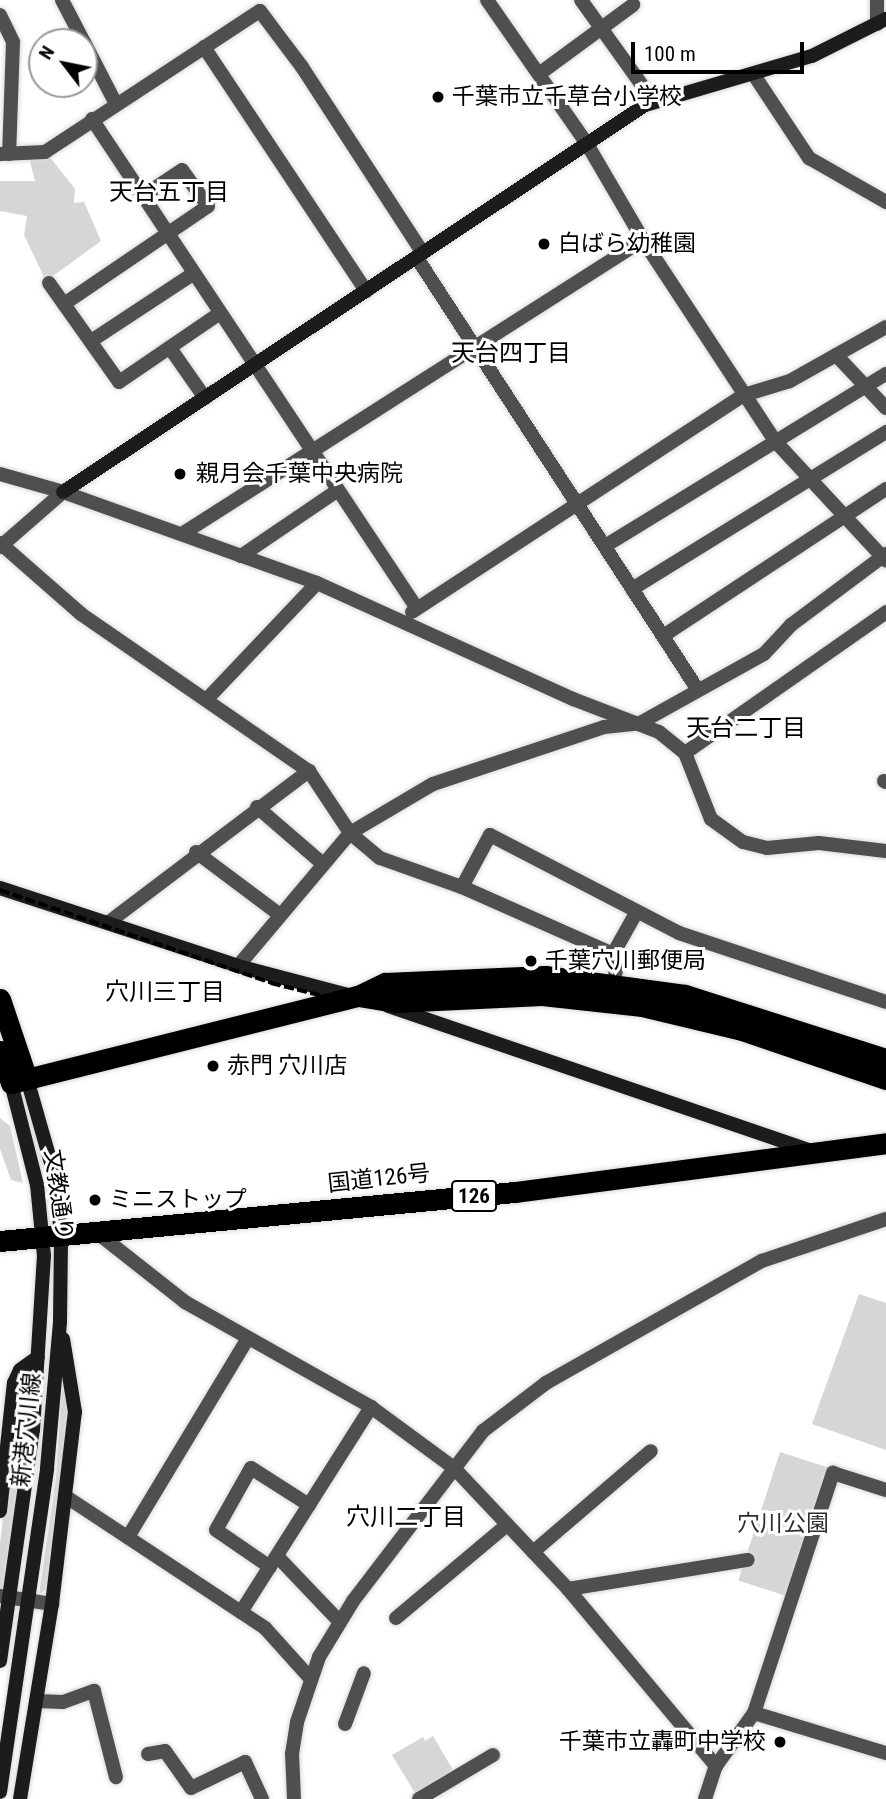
<!DOCTYPE html>
<html>
<head>
<meta charset="utf-8">
<style>
  body { margin:0 }
  #map { position:relative; width:886px; height:1799px; overflow:hidden; background:#fff; font-family:"Roboto Condensed","Noto Sans JP",sans-serif }
  div>[style] { position:absolute }
  [style*='--x'] { left:calc(var(--x)*1px); top:calc(var(--y)*1px); width:calc(var(--w)*1px); rotate:calc(var(--a)*1deg) }
  .green>* { inset:0; background:#d6d6d6; transform-origin:0 0 }
  .roads { filter:drop-shadow(0 0 2px #dbdbdb) drop-shadow(0 0 2px #dbdbdb) }
  .street>* { height:14px; margin:-7px; padding:0 7px; transform-origin:7px; border-radius:7px; background:#4f4f4f }
  .secondary>* { height:14px; margin:-7px; padding:0 7px; transform-origin:7px; border-radius:7px; background:#1c1c1c }
  .highway>* { height:21px; margin:-10.5px; padding:0 10.5px; transform-origin:10.5px; border-radius:10.5px; background:#000 }
  .rail>* { height:3.5px; margin-top:-1.75px; transform-origin:0; background:repeating-linear-gradient(90deg,#000 0 10px,transparent 0 13.5px) }
  .dots>* { width:19px; height:19px; translate:-50% -50%; box-sizing:border-box; border:4px solid #fff; border-radius:50% }
  span { translate:-50% -50%; white-space:nowrap; text-align:center; line-height:1.15; -webkit-text-stroke:6px #fff; paint-order:stroke }
  .shield-label span { padding:2px 5px; background:#fff; border:2px solid; border-radius:5px; -webkit-text-stroke-width:0 }
  .shield-label { font-size:21px; color:#000; font-weight:700 }
  .poi-label { font-size:23px; color:#000 }
  .left { translate:0 -50%; text-align:left }
  .right { translate:-100% -50%; text-align:right }
  .street-label { font-size:23px; color:#000 }
  .park-label { font-size:23px; color:#2d2d2d }
  .neighbourhood-label { font-size:24px; color:#000 }
  .north { position:absolute; left:28px; top:28px; width:70px; height:70px; box-sizing:border-box; background:#fff; border:2px solid #999; border-radius:50%; rotate:302deg; font-size:19px; font-weight:700; line-height:28px; text-align:center; color:#000 }
  .north::after { content:''; display:block; margin:auto; width:24px; height:32px; background:#000; clip-path:polygon(50% 0,100% 100%,50% 72%,0 100%) }
  .scale { position:absolute; left:631px; top:42px; width:173px; height:32px; box-sizing:border-box; border:4px solid #000; border-top:0; padding-left:9px; font-size:21px; line-height:24px; white-space:nowrap; color:#000; -webkit-text-stroke:5px #fff; paint-order:stroke }
</style>
</head>
<body>
<div id="map">
  <div class="green">
    <i style="clip-path:polygon(49px 156px,75px 189px,74px 203px,84px 202px,101px 241px,46px 281px,24px 235px,27px 216px,0 211px,0 181px,35px 181px,29px 158px)"></i>
    <i style="clip-path:polygon(0 1118px,10px 1126px,23px 1183px,11px 1180px,0 1149px)"></i>
    <i style="clip-path:polygon(859px 1294px,886px 1303px,886px 1450px,812px 1424px)"></i>
    <i style="clip-path:polygon(63px 1371px,69px 1411px,47px 1589px,39px 1594px,56px 1478px)"></i>
    <i style="clip-path:polygon(24px 1375px,29px 1375px,24px 1443px,0 1619px,0 1543px,20px 1381px)"></i>
    <i style="left:780px;top:1452px;width:52px;height:135px;rotate:18deg"></i>
    <i style="clip-path:polygon(433px 1736px,453px 1770px,415px 1793px,392px 1755px,423px 1737px,425px 1741px)"></i>
  </div>
  <div class="roads">
    <div class="street">
      <i style="--x:62;--y:0;--w:47;--a:62.4"></i>
      <i style="--x:487;--y:0;--w:175;--a:55.2"></i>
      <i style="--x:587;--y:144;--w:111;--a:59.7"></i>
      <i style="--x:643;--y:240;--w:240;--a:56.7"></i>
      <i style="--x:775;--y:441;--w:163;--a:47.2"></i>
      <i style="--x:581;--y:0;--w:125;--a:54.4"></i>
      <i style="--x:0;--y:15;--w:30;--a:64"></i>
      <i style="--x:13;--y:42;--w:112;--a:92"></i>
      <i style="--x:877;--y:24;--w:24;--a:-90"></i>
      <i style="--x:84;--y:42;--w:70;--a:62.7"></i>
      <i style="--x:204;--y:47;--w:293;--a:56.4"></i>
      <i style="--x:539;--y:74;--w:117;--a:-36.3"></i>
      <i style="--x:754;--y:75;--w:100;--a:56.5"></i>
      <i style="--x:809;--y:158;--w:89;--a:29.7"></i>
      <i style="--x:92;--y:119;--w:586;--a:56.42"></i>
      <i style="--x:0;--y:154;--w:45;--a:-2.5"></i>
      <i style="--x:45;--y:152;--w:257;--a:-33.3"></i>
      <i style="--x:260;--y:11;--w:70;--a:53.1"></i>
      <i style="--x:302;--y:67;--w:222;--a:57"></i>
      <i style="--x:417;--y:258;--w:515;--a:56.96"></i>
      <i style="--x:49;--y:283;--w:121;--a:54.7"></i>
      <i style="--x:119;--y:382;--w:122;--a:-34.3"></i>
      <i style="--x:64;--y:304;--w:174;--a:-34.2"></i>
      <i style="--x:208;--y:206;--w:44;--a:-125.8"></i>
      <i style="--x:182;--y:170;--w:47;--a:146.3"></i>
      <i style="--x:91;--y:341;--w:123;--a:-33.4"></i>
      <i style="--x:170;--y:348;--w:61;--a:55"></i>
      <i style="--x:836;--y:355;--w:73;--a:46.7"></i>
      <i style="--x:0;--y:474;--w:66;--a:15.9"></i>
      <i style="--x:63;--y:492;--w:270;--a:19.7"></i>
      <i style="--x:317;--y:583;--w:281;--a:24.4"></i>
      <i style="--x:573;--y:699;--w:92;--a:21"></i>
      <i style="--x:659;--y:732;--w:33;--a:39"></i>
      <i style="--x:685;--y:753;--w:71;--a:68.5"></i>
      <i style="--x:711;--y:819;--w:39;--a:36"></i>
      <i style="--x:743;--y:842;--w:25;--a:14"></i>
      <i style="--x:767;--y:848;--w:52;--a:-5.5"></i>
      <i style="--x:819;--y:843;--w:67;--a:6.8"></i>
      <i style="--x:182;--y:534;--w:547;--a:-32.53"></i>
      <i style="--x:0;--y:543;--w:108;--a:41.2"></i>
      <i style="--x:81;--y:614;--w:277;--a:34.6"></i>
      <i style="--x:309;--y:771;--w:74;--a:56.5"></i>
      <i style="--x:350;--y:833;--w:39;--a:40"></i>
      <i style="--x:380;--y:858;--w:87;--a:19.5"></i>
      <i style="--x:462;--y:887;--w:165;--a:23.9"></i>
      <i style="--x:613;--y:954;--w:9;--a:63"></i>
      <i style="--x:617;--y:962;--w:21;--a:98"></i>
      <i style="--x:605;--y:546;--w:329;--a:-31.5"></i>
      <i style="--x:0;--y:547;--w:84;--a:-41.1"></i>
      <i style="--x:241;--y:556;--w:117;--a:-34.2"></i>
      <i style="--x:632;--y:589;--w:299;--a:-31.7"></i>
      <i style="--x:412;--y:612;--w:397;--a:-33.2"></i>
      <i style="--x:744;--y:395;--w:48;--a:-16.9"></i>
      <i style="--x:790;--y:381;--w:110;--a:-29.4"></i>
      <i style="--x:663;--y:636;--w:267;--a:-33.4"></i>
      <i style="--x:208;--y:698;--w:158;--a:-46.5"></i>
      <i style="--x:685;--y:753;--w:246;--a:-35"></i>
      <i style="--x:884;--y:781;--w:2;--a:27"></i>
      <i style="--x:257;--y:807;--w:87;--a:40.8"></i>
      <i style="--x:196;--y:852;--w:104;--a:36.8"></i>
      <i style="--x:462;--y:887;--w:59;--a:-61.7"></i>
      <i style="--x:490;--y:835;--w:213;--a:27.4"></i>
      <i style="--x:679;--y:933;--w:218;--a:18.4"></i>
      <i style="--x:109;--y:922;--w:251;--a:-37.1"></i>
      <i style="--x:613;--y:954;--w:47;--a:-60.7"></i>
      <i style="--x:238;--y:966;--w:174;--a:-49.9"></i>
      <i style="--x:350;--y:833;--w:96;--a:-30.6"></i>
      <i style="--x:433;--y:784;--w:180;--a:-18.4"></i>
      <i style="--x:604;--y:727;--w:36;--a:-6"></i>
      <i style="--x:640;--y:723;--w:142;--a:-29.1"></i>
      <i style="--x:764;--y:654;--w:40;--a:-47"></i>
      <i style="--x:791;--y:625;--w:119;--a:-36.8"></i>
      <i style="--x:95;--y:1231;--w:115;--a:38.3"></i>
      <i style="--x:185;--y:1302;--w:214;--a:29.4"></i>
      <i style="--x:371;--y:1407;--w:103;--a:36.3"></i>
      <i style="--x:454;--y:1468;--w:166;--a:46.7"></i>
      <i style="--x:568;--y:1589;--w:231;--a:50.1"></i>
      <i style="--x:65;--y:1496;--w:240;--a:33.4"></i>
      <i style="--x:265;--y:1628;--w:69;--a:48"></i>
      <i style="--x:128;--y:1537;--w:232;--a:-58.9"></i>
      <i style="--x:533;--y:1552;--w:155;--a:-40.6"></i>
      <i style="--x:277;--y:1556;--w:90;--a:46.4"></i>
      <i style="--x:270;--y:1567;--w:65;--a:-145.6"></i>
      <i style="--x:216;--y:1530;--w:71;--a:-60.6"></i>
      <i style="--x:251;--y:1468;--w:69;--a:32.5"></i>
      <i style="--x:568;--y:1589;--w:182;--a:-9.2"></i>
      <i style="--x:0;--y:1596;--w:53;--a:8.7"></i>
      <i style="--x:241;--y:1612;--w:243;--a:-57.6"></i>
      <i style="--x:396;--y:1618;--w:145;--a:-40"></i>
      <i style="--x:36;--y:1701;--w:27;--a:2"></i>
      <i style="--x:63;--y:1702;--w:33;--a:-20"></i>
      <i style="--x:94;--y:1691;--w:89;--a:75.7"></i>
      <i style="--x:754;--y:1713;--w:138;--a:16.9"></i>
      <i style="--x:345;--y:1724;--w:54;--a:-69.6"></i>
      <i style="--x:148;--y:1754;--w:17;--a:-10"></i>
      <i style="--x:165;--y:1751;--w:45;--a:54.9"></i>
      <i style="--x:191;--y:1788;--w:60;--a:-25.7"></i>
      <i style="--x:245;--y:1762;--w:41;--a:65.3"></i>
      <i style="--x:294;--y:1799;--w:45;--a:-92.5"></i>
      <i style="--x:292;--y:1754;--w:32;--a:-81"></i>
      <i style="--x:297;--y:1722;--w:69;--a:-71.3"></i>
      <i style="--x:319;--y:1657;--w:66;--a:-58.7"></i>
      <i style="--x:353;--y:1601;--w:214;--a:-52.6"></i>
      <i style="--x:483;--y:1431;--w:79;--a:-37.3"></i>
      <i style="--x:546;--y:1383;--w:248;--a:-29.5"></i>
      <i style="--x:762;--y:1261;--w:131;--a:-18.7"></i>
      <i style="--x:419;--y:1799;--w:86;--a:-30.7"></i>
      <i style="--x:705;--y:1799;--w:35;--a:-72"></i>
      <i style="--x:716;--y:1766;--w:65;--a:-54.4"></i>
      <i style="--x:754;--y:1713;--w:253;--a:-71.8"></i>
      <i style="--x:833;--y:1473;--w:56;--a:17.8"></i>
    </div>
    <div class="secondary">
      <i style="--x:63;--y:492;--w:699;--a:-33.62"></i>
      <i style="--x:645;--y:105;--w:174;--a:-16.4"></i>
      <i style="--x:812;--y:56;--w:83;--a:-26.6"></i>
      <i style="--x:0;--y:888;--w:250;--a:18.1"></i>
      <i style="--x:238;--y:966;--w:114;--a:14.8"></i>
      <i style="--x:388;--y:1006;--w:445;--a:18.9"></i>
      <i style="--x:0;--y:1511;--w:129;--a:-83.8"></i>
      <i style="--x:14;--y:1383;--w:14;--a:-65"></i>
      <i style="--x:20;--y:1370;--w:22;--a:-36"></i>
      <i style="--x:0;--y:1661;--w:233;--a:-81.9"></i>
      <i style="--x:33;--y:1430;--w:174;--a:-86.4"></i>
      <i style="--x:44;--y:1256;--w:71;--a:-95.6"></i>
      <i style="--x:37;--y:1185;--w:105;--a:-104.3"></i>
      <i style="--x:0;--y:1792;--w:327;--a:-81.7"></i>
      <i style="--x:47;--y:1468;--w:148;--a:-84.9"></i>
      <i style="--x:60;--y:1321;--w:87;--a:-89.3"></i>
      <i style="--x:61;--y:1234;--w:57;--a:-96"></i>
      <i style="--x:55;--y:1177;--w:102;--a:-105.9"></i>
      <i style="--x:20;--y:1799;--w:198;--a:-80.7"></i>
      <i style="--x:52;--y:1604;--w:193;--a:-83.2"></i>
      <i style="--x:75;--y:1412;--w:74;--a:-99.3"></i>
    </div>
    <div class="highway">
      <i style="--x:358;--y:996;--w:37;--a:9"></i>
      <i style="--x:395;--y:1002;--w:147;--a:-2.7"></i>
      <i style="--x:542;--y:995;--w:101;--a:6.3"></i>
      <i style="--x:642;--y:1006;--w:103;--a:13.5"></i>
      <i style="--x:742;--y:1030;--w:152;--a:18.8"></i>
      <i style="--x:0;--y:999;--w:84;--a:71.4"></i>
      <i style="--x:0;--y:1051;--w:34;--a:71"></i>
      <i style="--x:11;--y:1083;--w:358;--a:-14.1"></i>
      <i style="--x:358;--y:996;--w:30;--a:-26"></i>
      <i style="--x:385;--y:983;--w:160;--a:-2.5"></i>
      <i style="--x:545;--y:976;--w:141;--a:7.7"></i>
      <i style="--x:685;--y:995;--w:211;--a:17.7"></i>
      <i style="--x:0;--y:1241;--w:517;--a:-5.44"></i>
      <i style="--x:515;--y:1192;--w:374;--a:-7.5"></i>
    </div>
  </div>
  <div class="rail">
    <i style="--x:0;--y:890;--w:287;--a:18.9"></i>
    <i style="--x:271;--y:983;--w:58;--a:14"></i>
    <i style="--x:327;--y:997;--w:215;--a:-1.6"></i>
    <i style="--x:542;--y:991;--w:100;--a:5.7"></i>
    <i style="--x:642;--y:1001;--w:73;--a:11.9"></i>
    <i style="--x:713;--y:1016;--w:182;--a:18.5"></i>
    <i style="--x:410;--y:988;--w:95;--a:-4.8"></i>
    <i style="--x:505;--y:980;--w:41;--a:2.8"></i>
  </div>
  <div class="dots">
    <i style="left:438px;top:97px;background:#000"></i>
    <i style="left:544px;top:244px;background:#000"></i>
    <i style="left:180px;top:474px;background:#000"></i>
    <i style="left:531px;top:961px;background:#000"></i>
    <i style="left:213px;top:1066px;background:#000"></i>
    <i style="left:95px;top:1200px;background:#000"></i>
    <i style="left:780px;top:1742px;background:#000"></i>
  </div>
  <div class="shield-label">
    <span style="left:474px;top:1196px">126</span>
  </div>
  <div class="poi-label">
    <span class="left" style="left:452px;top:97px">千葉市立千草台小学校</span>
    <span class="left" style="left:558px;top:244px">白ばら幼稚園</span>
    <span class="left" style="left:196px;top:474px">親月会千葉中央病院</span>
    <span class="left" style="left:545px;top:961px">千葉穴川郵便局</span>
    <span class="left" style="left:227px;top:1066px">赤門 穴川店</span>
    <span class="left" style="left:109px;top:1200px">ミニストップ</span>
    <span class="right" style="left:766px;top:1742px">千葉市立轟町中学校</span>
  </div>
  <div class="street-label">
    <span style="left:379px;top:1179px;rotate:-6deg">国道126号</span>
    <span style="left:58px;top:1195px;rotate:82deg">文教通り</span>
    <span style="left:27px;top:1430px;rotate:-84deg">新港穴川線</span>
  </div>
  <div class="park-label">
    <span style="left:783px;top:1524px">穴川公園</span>
  </div>
  <div class="neighbourhood-label">
    <span style="left:169px;top:193px">天台五丁目</span>
    <span style="left:511px;top:354px">天台四丁目</span>
    <span style="left:746px;top:729px">天台二丁目</span>
    <span style="left:165px;top:993px">穴川三丁目</span>
    <span style="left:406px;top:1518px">穴川二丁目</span>
  </div>
  <div class="north">N</div>
  <div class="scale">100 m</div>
</div>
</body>
</html>
